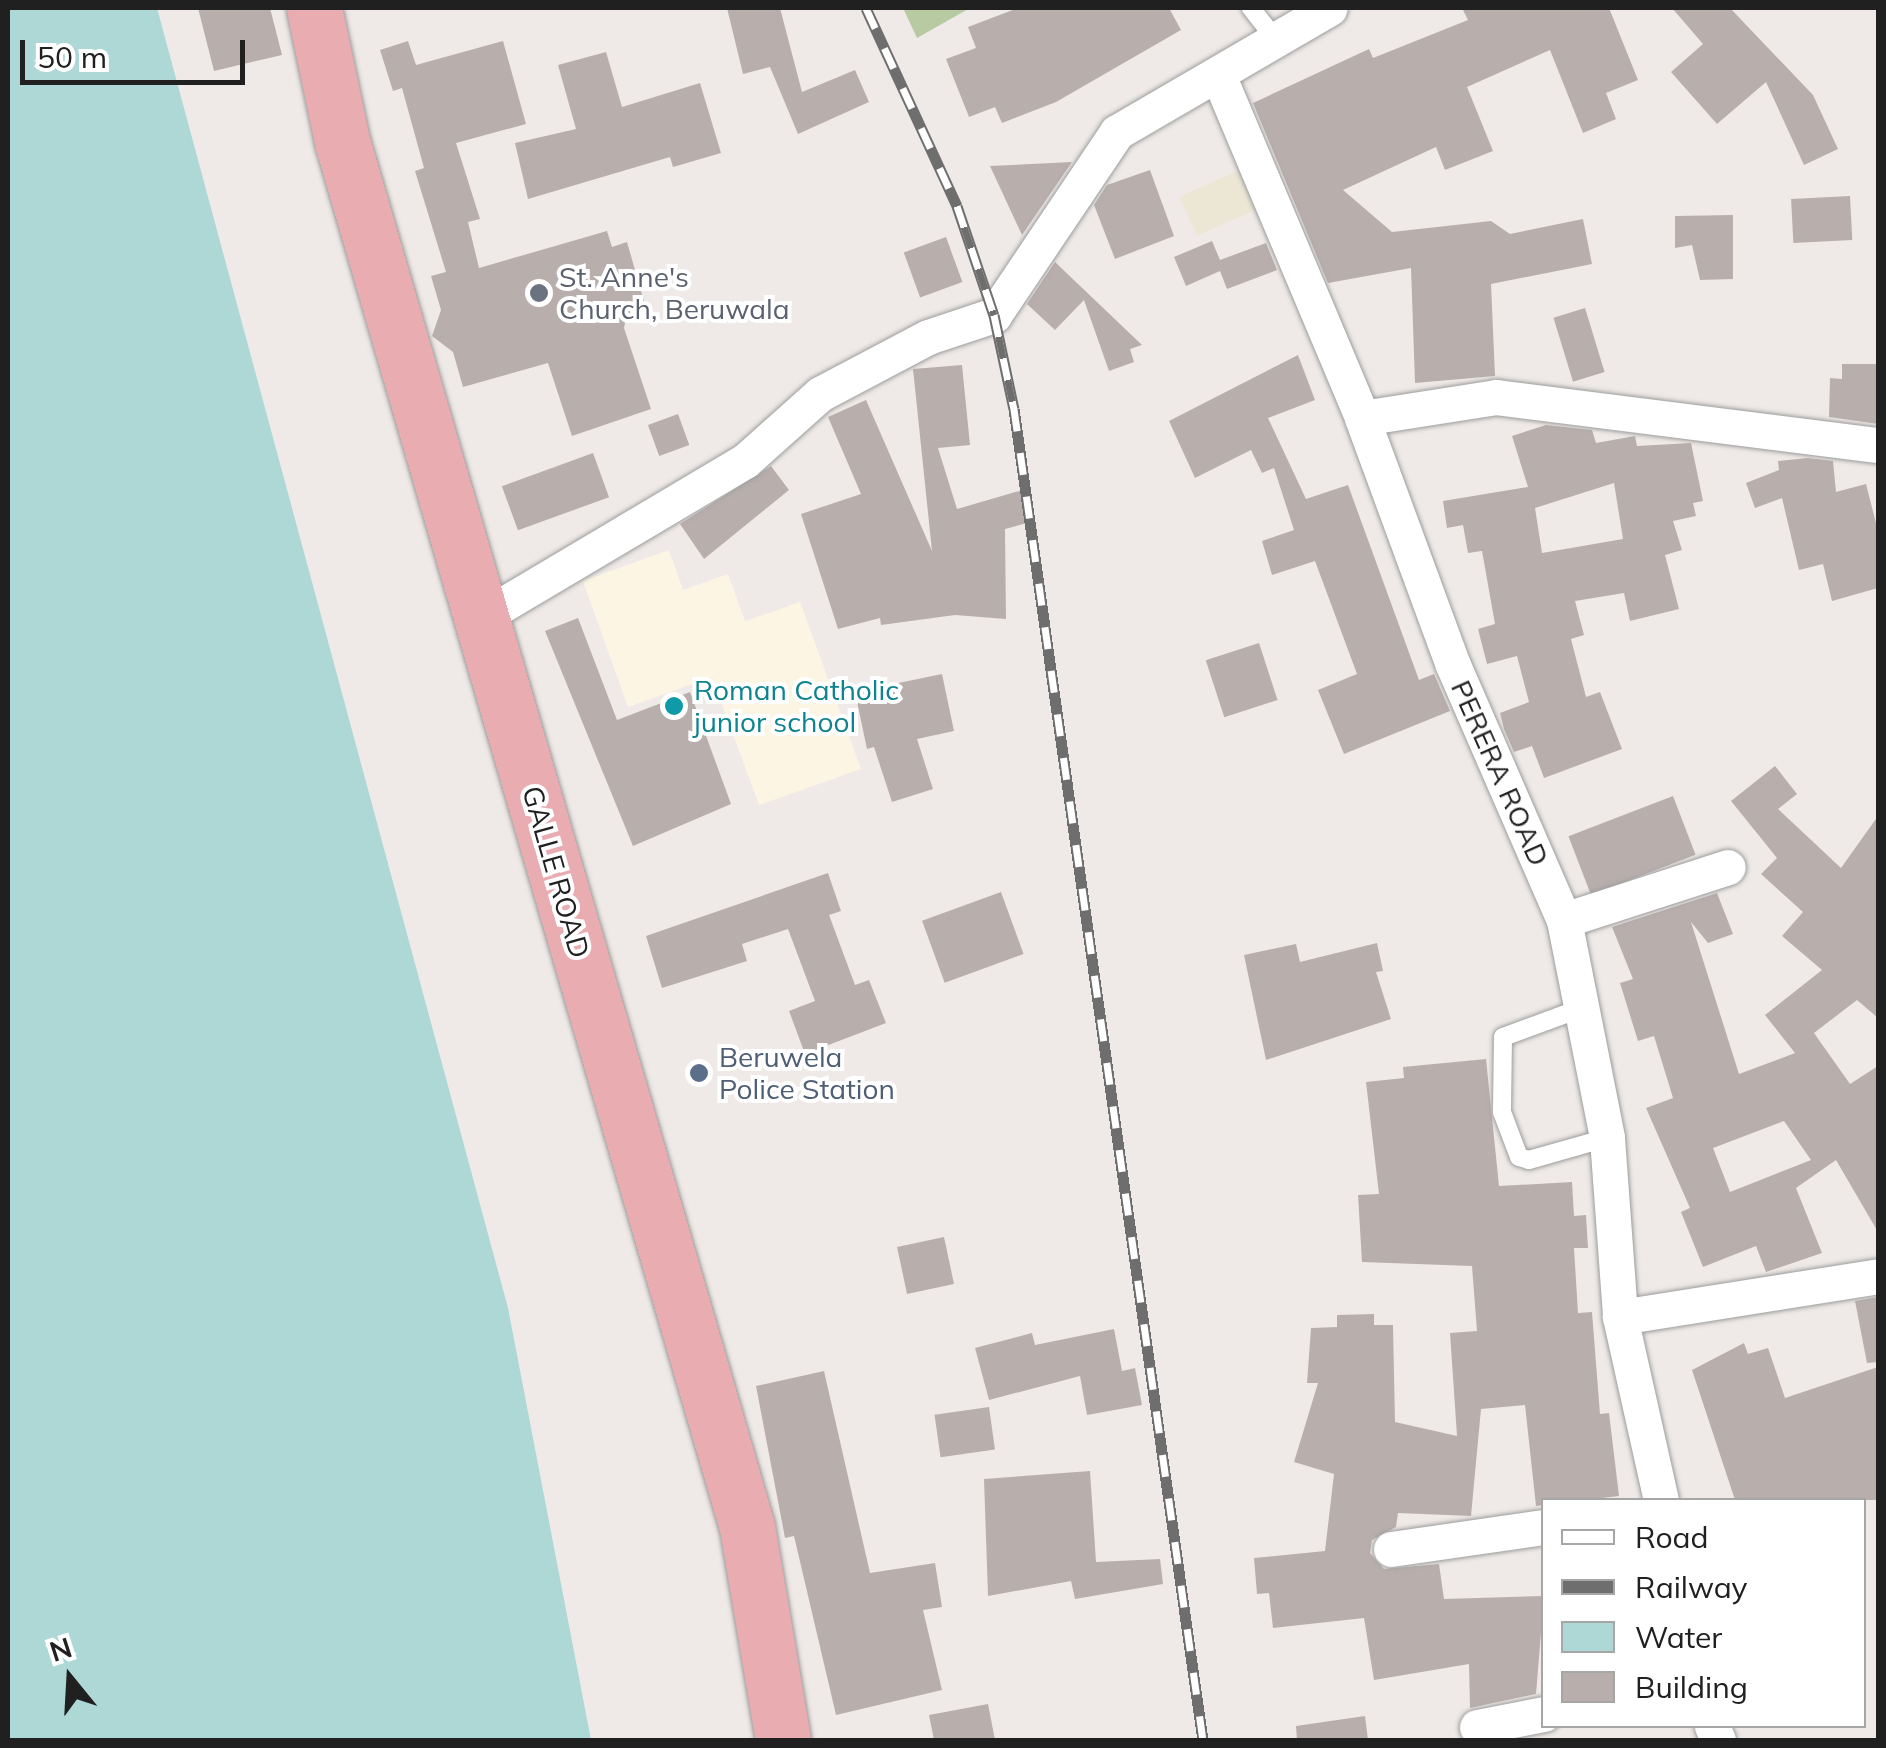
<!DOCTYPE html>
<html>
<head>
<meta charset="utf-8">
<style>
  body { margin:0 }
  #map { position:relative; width:1886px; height:1748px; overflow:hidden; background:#efeae7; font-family:Mulish,sans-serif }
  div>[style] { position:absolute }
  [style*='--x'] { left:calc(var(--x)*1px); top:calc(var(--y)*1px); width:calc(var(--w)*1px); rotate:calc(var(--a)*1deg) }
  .education>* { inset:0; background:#fcf5e4 }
  .farmland>* { inset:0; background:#ece7d5; transform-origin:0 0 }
  .forest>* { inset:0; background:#b8caa1 }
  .water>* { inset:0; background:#add8d6 }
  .building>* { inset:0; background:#b8afad; transform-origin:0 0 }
  .roads { filter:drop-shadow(0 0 2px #9d9d9d) drop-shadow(0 0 2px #9d9d9d) }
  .service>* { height:18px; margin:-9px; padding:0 9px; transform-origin:9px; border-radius:9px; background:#fff }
  .minor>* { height:35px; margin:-17.5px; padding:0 17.5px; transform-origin:17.5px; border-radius:17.5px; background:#fff }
  .trunk>* { height:55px; margin:-27.5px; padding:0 27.5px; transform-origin:27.5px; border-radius:27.5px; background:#e8acb1 }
  .rail>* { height:11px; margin-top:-5.5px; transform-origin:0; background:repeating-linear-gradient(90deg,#fff 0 22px,#6e6e6e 0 44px); box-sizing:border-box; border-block:2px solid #6e6e6e }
  .dots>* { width:28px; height:28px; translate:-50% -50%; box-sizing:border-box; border:5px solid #fff; border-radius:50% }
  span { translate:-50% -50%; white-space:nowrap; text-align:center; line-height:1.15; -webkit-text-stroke:8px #fff; paint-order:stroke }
  .worship-label { font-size:28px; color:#5b616d }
  .left { translate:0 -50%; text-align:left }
  .culture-label { font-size:28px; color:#0d838f }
  .street-label { font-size:28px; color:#202020 }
  .service-label { font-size:28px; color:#4e5e75 }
  .frame { position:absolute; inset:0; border:10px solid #202020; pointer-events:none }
  .legend { position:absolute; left:1541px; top:1498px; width:325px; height:230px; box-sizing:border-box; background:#fff; border:2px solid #a6a6a6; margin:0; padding:12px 18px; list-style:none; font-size:30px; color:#202020 }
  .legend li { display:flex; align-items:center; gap:20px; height:50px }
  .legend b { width:50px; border:2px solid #a6a6a6 }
  .north { position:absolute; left:20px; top:1628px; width:100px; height:100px; -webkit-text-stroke:8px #fff; paint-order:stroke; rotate:342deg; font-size:28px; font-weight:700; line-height:40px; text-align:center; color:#202020 }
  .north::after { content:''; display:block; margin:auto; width:35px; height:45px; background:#202020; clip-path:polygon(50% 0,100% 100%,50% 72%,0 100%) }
  .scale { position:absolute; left:20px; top:40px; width:225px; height:45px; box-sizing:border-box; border:5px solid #202020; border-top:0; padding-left:12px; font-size:30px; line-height:35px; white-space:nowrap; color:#202020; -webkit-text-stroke:8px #fff; paint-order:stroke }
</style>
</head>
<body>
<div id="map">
  <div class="education">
    <i style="clip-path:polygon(669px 550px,683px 590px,728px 574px,745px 621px,800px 602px,861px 769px,759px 805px,712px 677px,628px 707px,583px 581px)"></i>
  </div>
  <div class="farmland">
    <i style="left:1246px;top:167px;width:43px;height:73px;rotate:66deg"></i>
  </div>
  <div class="forest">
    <i style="clip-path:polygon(903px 8px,970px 8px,917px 38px)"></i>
  </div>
  <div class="water">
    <i style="clip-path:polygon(8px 8px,157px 8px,508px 1308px,591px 1740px,8px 1740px)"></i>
  </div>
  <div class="building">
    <i style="clip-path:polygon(198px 8px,270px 8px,282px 55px,214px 71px)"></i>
    <i style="clip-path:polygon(727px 8px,780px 8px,802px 92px,855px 70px,869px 102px,798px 134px,770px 67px,743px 74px)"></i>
    <i style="clip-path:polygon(1018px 8px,1169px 8px,1181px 30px,1056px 102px,1002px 123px,995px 107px,969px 117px,946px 59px,976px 48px,968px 27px)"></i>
    <i style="clip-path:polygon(1462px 8px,1609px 8px,1638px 80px,1606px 93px,1616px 119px,1583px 133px,1550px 50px,1467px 87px,1493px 151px,1445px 170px,1436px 147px,1343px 190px,1392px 232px,1491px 221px,1510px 234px,1583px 219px,1592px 264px,1491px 284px,1495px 376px,1415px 383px,1411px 268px,1328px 283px,1253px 103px,1369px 49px,1373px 58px,1468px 20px)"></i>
    <i style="clip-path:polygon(1672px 8px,1730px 8px,1813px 95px,1838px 149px,1804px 165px,1766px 82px,1717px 124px,1671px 72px,1703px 44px)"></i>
    <i style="clip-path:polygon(408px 41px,416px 65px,503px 41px,526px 124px,456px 143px,480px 219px,468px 222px,479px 268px,607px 231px,612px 247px,627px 242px,647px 312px,626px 318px,624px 328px,651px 409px,572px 436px,548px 363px,463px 387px,453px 352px,432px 336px,441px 310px,431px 276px,446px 272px,415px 171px,424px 168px,402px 88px,393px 91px,380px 50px)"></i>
    <i style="clip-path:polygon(606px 52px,622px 107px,700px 83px,721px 153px,673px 167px,670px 157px,528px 199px,515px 143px,576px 129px,558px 65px)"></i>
    <i style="clip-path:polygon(1072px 162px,1022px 235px,990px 166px)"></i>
    <i style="clip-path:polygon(1150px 170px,1174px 236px,1115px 259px,1094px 205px,1107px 185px)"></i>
    <i style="left:1850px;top:196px;width:44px;height:59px;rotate:87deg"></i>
    <i style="clip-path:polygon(1733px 215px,1733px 279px,1700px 280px,1692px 245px,1675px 248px,1675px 216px)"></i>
    <i style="left:946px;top:237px;width:48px;height:45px;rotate:70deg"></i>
    <i style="clip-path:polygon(1212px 241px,1220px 260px,1266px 243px,1277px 270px,1227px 289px,1220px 271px,1186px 286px,1174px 257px)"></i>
    <i style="clip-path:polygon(1055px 262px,1142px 345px,1130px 349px,1134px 362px,1109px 371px,1084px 300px,1055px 330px,1027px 304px)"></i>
    <i style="left:1585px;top:308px;width:67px;height:33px;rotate:73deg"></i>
    <i style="clip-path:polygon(1298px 355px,1315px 400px,1268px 418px,1306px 499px,1348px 485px,1419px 680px,1434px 674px,1450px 711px,1344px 754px,1318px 690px,1357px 674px,1315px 561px,1272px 575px,1262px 541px,1294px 530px,1274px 468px,1262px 473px,1251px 450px,1195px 478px,1169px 421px)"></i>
    <i style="clip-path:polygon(1842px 364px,1878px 364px,1878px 424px,1829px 417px,1830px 378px,1842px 379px)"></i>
    <i style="clip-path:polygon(962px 365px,970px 445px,938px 448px,957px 509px,1026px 489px,1034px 521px,1005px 529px,1006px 619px,955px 615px,881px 625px,880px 618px,838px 629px,801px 514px,861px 494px,828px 417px,866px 400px,932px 551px,913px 369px)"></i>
    <i style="left:678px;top:414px;width:33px;height:32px;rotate:70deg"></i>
    <i style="clip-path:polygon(evenodd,1546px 425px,1592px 430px,1596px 443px,1635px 436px,1637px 446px,1691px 443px,1703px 501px,1693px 503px,1696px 516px,1673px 521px,1682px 550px,1665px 555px,1679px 609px,1630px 621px,1624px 593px,1575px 601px,1584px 635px,1571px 639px,1586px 697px,1600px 692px,1622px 749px,1544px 778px,1532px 746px,1514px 752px,1504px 729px,1500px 713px,1529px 702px,1517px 656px,1487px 664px,1478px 629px,1495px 624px,1482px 551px,1468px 553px,1463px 525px,1447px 528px,1443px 501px,1528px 487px,1512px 436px,1546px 425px,1614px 483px,1623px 539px,1542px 553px,1535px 508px,1614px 483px)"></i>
    <i style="left:593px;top:453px;width:47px;height:97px;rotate:70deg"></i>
    <i style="clip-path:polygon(1808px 458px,1833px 461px,1836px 492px,1866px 484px,1878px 531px,1878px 588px,1832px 601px,1823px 564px,1799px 570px,1782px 498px,1755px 508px,1746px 483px,1779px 470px,1778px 461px)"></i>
    <i style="clip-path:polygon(771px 466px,789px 490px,704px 559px,680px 524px)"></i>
    <i style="clip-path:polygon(578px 618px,617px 720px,690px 692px,731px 804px,633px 846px,545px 631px)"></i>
    <i style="left:1259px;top:643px;width:60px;height:56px;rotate:72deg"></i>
    <i style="clip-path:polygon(942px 674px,954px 731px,917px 739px,933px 789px,892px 802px,874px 747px,867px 749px,855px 692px)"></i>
    <i style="clip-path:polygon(evenodd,1775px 766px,1797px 794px,1778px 809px,1841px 868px,1878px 816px,1878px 1018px,1857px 1000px,1814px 1033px,1850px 1084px,1878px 1066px,1878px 1232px,1836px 1160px,1796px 1188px,1822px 1253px,1766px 1272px,1756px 1246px,1703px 1267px,1681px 1212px,1690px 1208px,1646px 1108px,1673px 1098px,1654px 1036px,1638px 1041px,1620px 983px,1633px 979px,1612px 927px,1717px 893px,1733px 934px,1708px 943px,1691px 922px,1739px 1074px,1795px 1053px,1765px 1015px,1822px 970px,1782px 936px,1803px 912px,1761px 874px,1777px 858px,1731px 801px,1775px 766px,1784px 1121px,1811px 1160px,1730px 1192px,1713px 1148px,1784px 1121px)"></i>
    <i style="left:1673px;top:796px;width:63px;height:112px;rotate:69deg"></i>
    <i style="clip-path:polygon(828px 873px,841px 911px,829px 915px,855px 985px,869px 980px,886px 1023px,805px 1054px,789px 1011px,815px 1001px,788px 929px,742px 944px,747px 961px,662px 988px,646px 936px)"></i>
    <i style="left:1001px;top:892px;width:66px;height:84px;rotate:70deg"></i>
    <i style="clip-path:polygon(1377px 943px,1383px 971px,1376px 972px,1391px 1019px,1266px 1060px,1244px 955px,1296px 944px,1300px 962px)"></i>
    <i style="clip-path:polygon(1486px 1059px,1499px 1186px,1572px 1182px,1574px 1216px,1586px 1215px,1588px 1248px,1574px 1248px,1578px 1313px,1592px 1312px,1600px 1414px,1609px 1413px,1619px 1496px,1536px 1506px,1525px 1405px,1481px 1409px,1471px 1516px,1398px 1513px,1396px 1527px,1372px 1540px,1370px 1553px,1384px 1569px,1439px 1564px,1444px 1599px,1544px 1596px,1536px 1694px,1470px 1708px,1469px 1664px,1374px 1680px,1364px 1618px,1273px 1628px,1269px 1593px,1257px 1594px,1254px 1558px,1325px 1551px,1334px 1474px,1294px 1462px,1318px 1383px,1307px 1383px,1311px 1328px,1337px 1327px,1337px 1315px,1374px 1314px,1374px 1325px,1393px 1325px,1395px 1422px,1457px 1436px,1450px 1333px,1477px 1331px,1472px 1266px,1362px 1262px,1358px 1195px,1379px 1194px,1366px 1082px,1404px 1078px,1403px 1067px)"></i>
    <i style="left:944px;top:1237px;width:48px;height:48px;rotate:78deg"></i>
    <i style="clip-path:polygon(1878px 1297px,1878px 1362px,1867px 1363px,1855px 1301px)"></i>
    <i style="clip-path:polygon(1114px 1329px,1122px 1371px,1135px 1368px,1142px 1405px,1087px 1415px,1080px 1376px,989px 1400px,975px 1348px,1032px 1333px,1035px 1345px)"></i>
    <i style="clip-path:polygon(1744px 1343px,1748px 1354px,1768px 1348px,1785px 1398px,1878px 1367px,1878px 1500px,1735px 1500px,1692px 1370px)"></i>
    <i style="clip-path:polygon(824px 1371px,870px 1573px,935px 1563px,942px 1607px,923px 1610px,942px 1690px,836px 1715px,794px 1536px,785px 1538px,756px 1386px)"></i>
    <i style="left:989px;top:1407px;width:43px;height:55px;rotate:82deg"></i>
    <i style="clip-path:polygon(1090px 1471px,1096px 1562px,1160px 1559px,1163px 1584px,1075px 1599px,1071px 1581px,988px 1596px,984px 1479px)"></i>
    <i style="clip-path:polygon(988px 1704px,995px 1740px,934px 1740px,929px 1715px)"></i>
    <i style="clip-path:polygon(1365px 1716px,1368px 1740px,1297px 1740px,1296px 1726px)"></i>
  </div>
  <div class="roads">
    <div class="service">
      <i style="--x:1251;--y:8;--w:41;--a:52"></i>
      <i style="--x:1582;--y:1008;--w:84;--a:159.8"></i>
      <i style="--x:1503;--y:1037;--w:75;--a:90.8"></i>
      <i style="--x:1502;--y:1112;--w:48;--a:69.3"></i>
      <i style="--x:1519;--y:1157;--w:10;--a:17"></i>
      <i style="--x:1529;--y:1160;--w:81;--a:-15.8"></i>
    </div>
    <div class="minor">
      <i style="--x:1219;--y:77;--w:370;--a:67.2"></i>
      <i style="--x:1362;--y:418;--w:263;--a:69.8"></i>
      <i style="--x:1453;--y:665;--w:278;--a:66.5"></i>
      <i style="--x:1564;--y:920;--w:222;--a:78.8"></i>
      <i style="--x:1607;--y:1138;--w:179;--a:85.8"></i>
      <i style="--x:1620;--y:1317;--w:188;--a:77.4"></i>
      <i style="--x:1362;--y:418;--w:136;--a:-8.9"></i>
      <i style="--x:1496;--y:397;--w:385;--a:7.2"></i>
      <i style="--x:482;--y:617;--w:306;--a:-30.7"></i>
      <i style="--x:745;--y:461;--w:101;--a:-41.8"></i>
      <i style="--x:820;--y:394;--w:122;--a:-27.8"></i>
      <i style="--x:928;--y:337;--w:70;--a:-18.4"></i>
      <i style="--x:994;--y:315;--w:220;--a:-56.1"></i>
      <i style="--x:1117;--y:132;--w:246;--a:-30.2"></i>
      <i style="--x:1564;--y:920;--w:172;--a:-17.9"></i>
      <i style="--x:1620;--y:1317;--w:261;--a:-9"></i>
      <i style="--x:1391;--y:1549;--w:155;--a:-8.2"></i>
      <i style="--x:1712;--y:1726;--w:15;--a:67"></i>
      <i style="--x:1477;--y:1727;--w:68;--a:-11"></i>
    </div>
    <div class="trunk">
      <i style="--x:314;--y:8;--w:136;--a:78.1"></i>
      <i style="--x:342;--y:141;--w:1444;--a:73.71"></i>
      <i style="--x:747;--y:1527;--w:216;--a:80.4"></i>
    </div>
  </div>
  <div class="rail">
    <i style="--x:866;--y:8;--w:218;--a:65.3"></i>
    <i style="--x:957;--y:206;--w:115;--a:71.3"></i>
    <i style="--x:994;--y:315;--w:96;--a:78"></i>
    <i style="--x:1014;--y:409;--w:1344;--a:81.92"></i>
  </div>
  <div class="dots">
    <i style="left:539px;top:293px;background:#6b7280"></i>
    <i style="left:674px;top:706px;background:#0f9aa8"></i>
    <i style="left:699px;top:1073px;background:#5c6f8a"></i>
  </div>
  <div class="worship-label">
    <span class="left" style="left:559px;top:293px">St. Anne's<br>Church, Beruwala</span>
  </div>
  <div class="culture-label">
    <span class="left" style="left:694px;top:706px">Roman Catholic<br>junior school</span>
  </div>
  <div class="street-label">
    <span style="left:1500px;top:773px;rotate:66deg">PERERA ROAD</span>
    <span style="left:556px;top:872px;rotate:74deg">GALLE ROAD</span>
  </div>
  <div class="service-label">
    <span class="left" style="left:719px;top:1073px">Beruwela<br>Police Station</span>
  </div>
  <div class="frame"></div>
  <ul class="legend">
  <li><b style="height:12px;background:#fff"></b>Road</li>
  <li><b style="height:12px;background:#6e6e6e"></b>Railway</li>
  <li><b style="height:28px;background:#add8d6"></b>Water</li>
  <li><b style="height:28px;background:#b8afad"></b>Building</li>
  </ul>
  <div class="north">N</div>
  <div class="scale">50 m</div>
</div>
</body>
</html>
